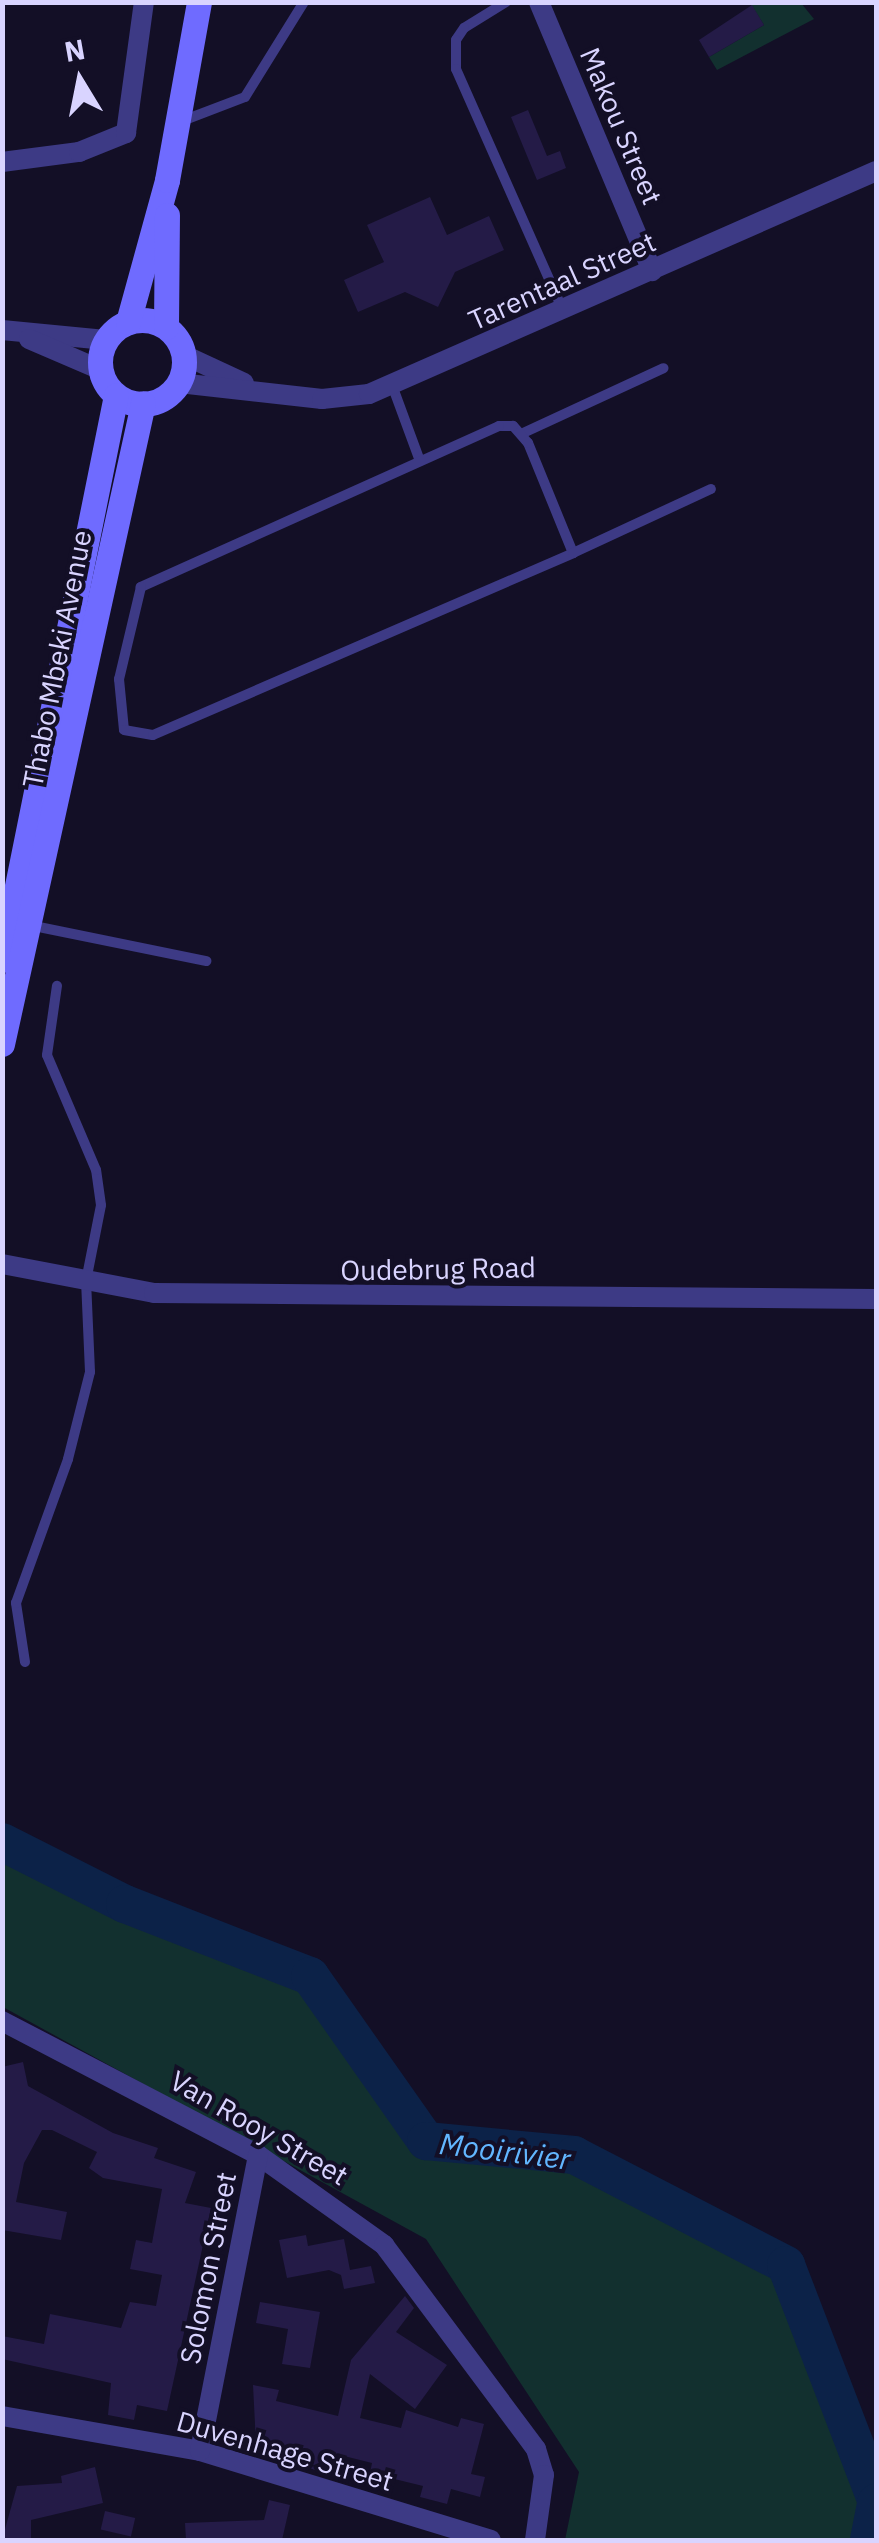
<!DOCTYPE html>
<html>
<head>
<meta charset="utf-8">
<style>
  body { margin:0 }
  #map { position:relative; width:879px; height:2543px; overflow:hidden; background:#130f26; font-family:"IBM Plex Sans",sans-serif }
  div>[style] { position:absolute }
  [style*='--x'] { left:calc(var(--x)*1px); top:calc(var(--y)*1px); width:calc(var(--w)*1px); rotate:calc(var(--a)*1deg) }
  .green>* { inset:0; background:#12302f }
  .river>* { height:38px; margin:-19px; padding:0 19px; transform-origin:19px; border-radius:19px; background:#0c2248 }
  .building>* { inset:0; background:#241b47; transform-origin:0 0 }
  .lane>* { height:10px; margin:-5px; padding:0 5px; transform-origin:5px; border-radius:5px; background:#3d3a85 }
  .street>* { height:20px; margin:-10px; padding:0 10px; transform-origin:10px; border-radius:10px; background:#3d3a85 }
  .secondary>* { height:25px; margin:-12.5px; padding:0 12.5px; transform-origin:12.5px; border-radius:12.5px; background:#6f6bff }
  .secondary>.ring { margin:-12.5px; padding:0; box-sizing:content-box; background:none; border:25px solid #6f6bff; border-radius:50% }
  span { translate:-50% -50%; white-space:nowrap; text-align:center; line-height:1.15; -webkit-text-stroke:8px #130f26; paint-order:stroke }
  .street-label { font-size:28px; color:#d9d4ff }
  .water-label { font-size:30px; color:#62b6ff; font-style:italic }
  .frame { position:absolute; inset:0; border:5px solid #d9d4ff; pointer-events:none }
  .north { position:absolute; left:30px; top:30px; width:100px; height:100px; -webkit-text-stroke:8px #130f26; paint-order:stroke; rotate:350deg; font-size:28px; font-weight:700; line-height:40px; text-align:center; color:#d9d4ff }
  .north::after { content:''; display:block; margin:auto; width:35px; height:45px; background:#d9d4ff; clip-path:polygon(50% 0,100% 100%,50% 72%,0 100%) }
</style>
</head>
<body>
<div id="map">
  <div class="green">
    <i style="clip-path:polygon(750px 3px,801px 3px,814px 19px,717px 70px,709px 57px,764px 25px)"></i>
    <i style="clip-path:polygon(2px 1842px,125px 1904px,310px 1976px,426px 2141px,574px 2155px,786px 2265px,876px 2499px,869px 2540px,565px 2540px,579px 2472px,426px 2239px,3px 2007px)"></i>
  </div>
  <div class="river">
    <i style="--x:2;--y:1842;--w:138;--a:26.8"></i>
    <i style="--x:125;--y:1904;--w:199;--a:21.3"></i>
    <i style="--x:310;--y:1976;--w:202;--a:54.9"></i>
    <i style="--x:426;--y:2141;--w:149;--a:5.4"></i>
    <i style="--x:574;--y:2155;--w:239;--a:27.4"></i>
    <i style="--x:786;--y:2265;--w:251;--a:69"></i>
    <i style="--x:869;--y:2540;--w:38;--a:-79"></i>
  </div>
  <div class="building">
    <i style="clip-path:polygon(752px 5px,764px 25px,709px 57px,699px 40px)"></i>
    <i style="clip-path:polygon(528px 110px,547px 156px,560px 151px,566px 168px,537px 180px,511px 117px)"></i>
    <i style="clip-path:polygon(430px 197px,447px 235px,489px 216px,504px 250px,455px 272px,438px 307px,405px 292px,358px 312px,344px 280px,384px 262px,367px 225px)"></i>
    <i style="clip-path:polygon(23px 2062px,28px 2086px,113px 2133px,158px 2148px,154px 2158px,196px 2172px,185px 2203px,211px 2208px,167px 2411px,137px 2405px,134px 2420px,108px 2415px,111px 2383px,2px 2359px,2px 2336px,44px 2344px,50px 2314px,121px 2328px,130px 2302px,156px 2306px,162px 2275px,130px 2269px,136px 2240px,152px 2243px,162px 2189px,103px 2178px,89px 2168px,97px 2152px,52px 2130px,42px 2130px,24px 2163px,16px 2202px,67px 2212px,61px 2240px,2px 2230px,2px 2067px)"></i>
    <i style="clip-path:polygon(306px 2235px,308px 2246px,344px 2239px,350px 2270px,371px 2266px,375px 2283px,344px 2289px,341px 2275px,329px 2270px,287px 2278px,279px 2240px)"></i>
    <i style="clip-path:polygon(405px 2296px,414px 2308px,396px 2332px,447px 2365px,415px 2409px,370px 2374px,360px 2418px,401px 2428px,406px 2410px,458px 2427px,461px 2418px,484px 2424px,471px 2474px,485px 2477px,480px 2497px,451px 2489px,447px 2504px,420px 2497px,423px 2486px,370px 2473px,372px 2463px,324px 2451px,319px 2472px,256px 2444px,253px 2385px,279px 2390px,276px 2401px,338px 2416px,351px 2360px)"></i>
    <i style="clip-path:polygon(260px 2302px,320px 2312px,310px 2368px,282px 2364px,288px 2329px,256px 2323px)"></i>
    <i style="clip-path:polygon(95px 2467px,103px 2503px,31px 2520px,31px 2540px,2px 2540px,17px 2486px,62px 2483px,61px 2476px)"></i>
    <i style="clip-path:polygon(269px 2500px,290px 2505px,282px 2540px,186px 2540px,185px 2523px,264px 2520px)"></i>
    <i style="left:105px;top:2511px;width:31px;height:19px;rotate:13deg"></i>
  </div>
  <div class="lane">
    <i style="--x:506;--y:2;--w:49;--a:148.2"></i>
    <i style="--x:464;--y:28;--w:14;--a:124"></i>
    <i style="--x:456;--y:40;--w:29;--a:90"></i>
    <i style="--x:456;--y:69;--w:264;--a:66.1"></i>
    <i style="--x:182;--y:121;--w:67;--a:-20.9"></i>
    <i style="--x:245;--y:97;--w:112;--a:-58.2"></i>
    <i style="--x:392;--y:385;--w:81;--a:69.8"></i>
    <i style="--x:521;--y:434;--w:157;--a:-24.8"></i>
    <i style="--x:573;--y:553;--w:119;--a:-112.2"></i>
    <i style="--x:528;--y:443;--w:23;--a:-131"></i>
    <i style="--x:513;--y:426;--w:14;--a:180"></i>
    <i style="--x:499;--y:426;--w:393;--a:155.8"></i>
    <i style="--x:141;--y:587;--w:95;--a:103.4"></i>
    <i style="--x:119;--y:679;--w:51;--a:84.4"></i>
    <i style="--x:124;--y:730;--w:29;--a:10"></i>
    <i style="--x:153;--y:735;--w:458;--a:-23.4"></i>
    <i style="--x:573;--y:553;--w:152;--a:-24.9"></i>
    <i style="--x:34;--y:926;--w:176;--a:11.5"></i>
    <i style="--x:25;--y:1662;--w:60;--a:-98.7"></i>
    <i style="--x:16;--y:1603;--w:153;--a:-70.1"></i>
    <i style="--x:68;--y:1459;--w:90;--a:-75.8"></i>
    <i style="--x:90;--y:1372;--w:91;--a:-92.5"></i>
    <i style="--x:86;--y:1281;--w:77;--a:-78.8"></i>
    <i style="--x:101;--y:1205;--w:35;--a:-98"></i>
    <i style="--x:96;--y:1170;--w:125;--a:-113.1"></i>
    <i style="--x:47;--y:1055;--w:70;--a:-81.8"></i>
  </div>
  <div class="street">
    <i style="--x:539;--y:2;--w:292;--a:67.2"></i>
    <i style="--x:2;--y:162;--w:78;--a:-7.4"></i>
    <i style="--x:79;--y:152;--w:51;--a:-22"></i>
    <i style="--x:126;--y:133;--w:132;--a:-82.2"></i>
    <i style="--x:2;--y:330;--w:104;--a:5.5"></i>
    <i style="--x:29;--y:339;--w:78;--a:23.3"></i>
    <i style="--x:184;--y:355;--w:66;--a:25"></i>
    <i style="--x:179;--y:383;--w:144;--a:6.4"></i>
    <i style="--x:322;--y:399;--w:47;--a:-6.1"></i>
    <i style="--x:369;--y:394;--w:554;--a:-23.74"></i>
    <i style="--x:2;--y:1264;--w:155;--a:10.8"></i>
    <i style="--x:154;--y:1293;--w:722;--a:0.48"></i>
    <i style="--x:2;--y:2021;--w:289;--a:27.6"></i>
    <i style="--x:258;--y:2155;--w:155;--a:35.5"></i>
    <i style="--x:384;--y:2245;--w:254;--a:53.3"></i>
    <i style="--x:536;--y:2449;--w:27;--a:73"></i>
    <i style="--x:544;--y:2475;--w:66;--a:97.9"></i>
    <i style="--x:2;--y:2416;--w:201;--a:10"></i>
    <i style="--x:200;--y:2451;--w:304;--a:17"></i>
    <i style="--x:200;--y:2451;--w:302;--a:-78.9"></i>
  </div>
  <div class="secondary">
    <i class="ring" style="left:100px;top:320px;width:59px;height:59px"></i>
    <i style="--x:128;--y:322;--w:147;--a:-74.6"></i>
    <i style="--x:167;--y:180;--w:181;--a:-79.8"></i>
    <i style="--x:166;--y:327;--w:112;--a:-89.5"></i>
    <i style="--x:2;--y:960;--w:576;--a:-78.59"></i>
    <i style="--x:2;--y:1044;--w:656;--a:-77.59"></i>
  </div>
  <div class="street-label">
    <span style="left:621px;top:126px;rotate:67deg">Makou Street</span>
    <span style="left:562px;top:281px;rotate:-24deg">Tarentaal Street</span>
    <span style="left:57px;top:659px;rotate:-79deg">Thabo Mbeki Avenue</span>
    <span style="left:438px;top:1269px;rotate:-1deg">Oudebrug Road</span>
    <span style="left:259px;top:2128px;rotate:30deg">Van Rooy Street</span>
    <span style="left:208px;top:2268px;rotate:-79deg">Solomon Street</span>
    <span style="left:285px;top:2451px;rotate:16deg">Duvenhage Street</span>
  </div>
  <div class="water-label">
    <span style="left:505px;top:2151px;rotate:7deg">Mooirivier</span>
  </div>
  <div class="frame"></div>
  <div class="north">N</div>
</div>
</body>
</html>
